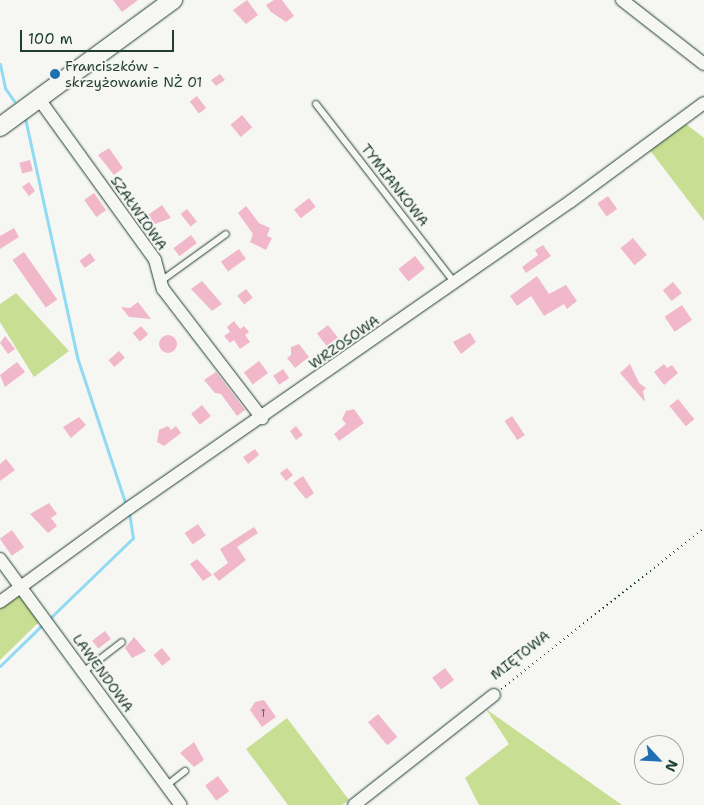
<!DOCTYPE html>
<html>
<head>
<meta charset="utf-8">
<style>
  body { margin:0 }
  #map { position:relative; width:704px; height:805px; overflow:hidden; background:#f6f6f2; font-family:"Shantell Sans",sans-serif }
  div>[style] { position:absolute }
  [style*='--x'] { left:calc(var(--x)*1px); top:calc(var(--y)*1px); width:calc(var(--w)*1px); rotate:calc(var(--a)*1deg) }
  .green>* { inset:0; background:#c8de93 }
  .stream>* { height:3px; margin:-1.5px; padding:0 1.5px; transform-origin:1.5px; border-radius:1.5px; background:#91daf3 }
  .building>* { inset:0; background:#f1b8cc; transform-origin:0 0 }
  .round { border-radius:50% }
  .path>* { height:2px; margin-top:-1px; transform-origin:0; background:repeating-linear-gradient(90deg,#1f3d34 0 1px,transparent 0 5px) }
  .roads { filter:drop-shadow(0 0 1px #1f3d34) drop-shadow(0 0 1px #1f3d34) }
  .lane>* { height:6px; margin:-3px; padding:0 3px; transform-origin:3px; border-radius:3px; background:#f6f6f2 }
  .street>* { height:12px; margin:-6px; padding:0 6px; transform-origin:6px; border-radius:6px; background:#f6f6f2 }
  .secondary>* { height:18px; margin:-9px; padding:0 9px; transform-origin:9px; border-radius:9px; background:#f6f6f2 }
  .dots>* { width:14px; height:14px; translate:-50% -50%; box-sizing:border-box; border:2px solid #f6f6f2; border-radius:50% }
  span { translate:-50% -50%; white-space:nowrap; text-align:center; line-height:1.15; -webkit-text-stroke:4px #f6f6f2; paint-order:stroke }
  .number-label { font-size:11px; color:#545c5a }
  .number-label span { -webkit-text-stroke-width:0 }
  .poi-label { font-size:14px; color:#1f3d34 }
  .left { translate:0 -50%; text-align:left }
  .street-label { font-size:14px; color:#1f3d34 }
  .north { position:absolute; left:634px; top:735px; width:50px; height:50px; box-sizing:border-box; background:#f6f6f2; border:1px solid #a0aca6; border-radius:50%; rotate:115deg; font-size:14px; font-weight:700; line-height:20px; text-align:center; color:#1f3d34 }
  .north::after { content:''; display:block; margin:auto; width:18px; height:22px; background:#1f6fb2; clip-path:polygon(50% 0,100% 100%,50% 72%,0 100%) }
  .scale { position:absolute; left:20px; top:30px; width:154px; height:22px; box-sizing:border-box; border:2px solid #1f3d34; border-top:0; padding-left:6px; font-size:15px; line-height:18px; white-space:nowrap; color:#1f3d34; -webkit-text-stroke:4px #f6f6f2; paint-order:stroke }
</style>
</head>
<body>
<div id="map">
  <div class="green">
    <i style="clip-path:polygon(686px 124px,704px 138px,704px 221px,649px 149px)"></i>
    <i style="clip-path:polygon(16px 293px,69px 351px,34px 377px,0 322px,0 304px)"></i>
    <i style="clip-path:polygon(20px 590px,41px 620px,0 660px,0 605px)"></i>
    <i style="clip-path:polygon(486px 709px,622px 805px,479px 805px,465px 778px,509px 744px)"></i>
    <i style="clip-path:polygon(287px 718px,349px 800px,342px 805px,288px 805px,246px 749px)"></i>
  </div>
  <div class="stream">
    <i style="--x:0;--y:64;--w:25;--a:78"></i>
    <i style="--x:5;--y:88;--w:16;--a:55"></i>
    <i style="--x:25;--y:118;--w:245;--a:77.7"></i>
    <i style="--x:77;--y:357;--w:153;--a:71.7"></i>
    <i style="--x:48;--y:620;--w:118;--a:-44"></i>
    <i style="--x:133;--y:538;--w:24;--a:-99"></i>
    <i style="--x:0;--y:666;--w:60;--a:-44.3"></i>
  </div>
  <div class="building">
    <i style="clip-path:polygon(113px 0,138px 0,122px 12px)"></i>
    <i style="clip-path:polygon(247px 0,258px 15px,246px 24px,233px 10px)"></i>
    <i style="clip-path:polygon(274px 0,282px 0,294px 16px,286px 22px,271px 12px,266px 5px)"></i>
    <i style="clip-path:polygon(220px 74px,225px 80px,216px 86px,211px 80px)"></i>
    <i style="left:197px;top:96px;width:15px;height:9px;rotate:53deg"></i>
    <i style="left:242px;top:115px;width:16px;height:15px;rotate:50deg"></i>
    <i style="clip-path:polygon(109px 148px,123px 168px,114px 175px,98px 155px)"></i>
    <i style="left:30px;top:160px;width:11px;height:11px;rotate:75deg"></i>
    <i style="clip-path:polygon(29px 182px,35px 191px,29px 196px,22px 187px)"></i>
    <i style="left:94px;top:193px;width:21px;height:12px;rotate:55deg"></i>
    <i style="left:608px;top:196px;width:16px;height:13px;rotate:55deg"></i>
    <i style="left:309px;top:198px;width:11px;height:19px;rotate:52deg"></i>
    <i style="clip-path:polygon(162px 205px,171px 218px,155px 224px,148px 215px)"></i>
    <i style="clip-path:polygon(246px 206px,259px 223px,270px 228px,267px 236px,272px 238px,266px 250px,250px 242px,253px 234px,238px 213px)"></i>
    <i style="left:187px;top:209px;width:16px;height:8px;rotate:52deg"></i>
    <i style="clip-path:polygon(14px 228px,19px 237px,0 249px,0 236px)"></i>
    <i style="left:191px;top:235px;width:10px;height:22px;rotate:53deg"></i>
    <i style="left:633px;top:238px;width:22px;height:16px;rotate:51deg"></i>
    <i style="clip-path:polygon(543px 245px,551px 256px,526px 273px,522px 267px,538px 255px,535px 250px)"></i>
    <i style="left:239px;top:249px;width:12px;height:22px;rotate:55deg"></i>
    <i style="left:24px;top:252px;width:58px;height:14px;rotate:55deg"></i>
    <i style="left:90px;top:253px;width:9px;height:13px;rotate:54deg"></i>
    <i style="left:415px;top:256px;width:16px;height:21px;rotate:52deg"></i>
    <i style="clip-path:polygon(537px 276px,549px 294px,566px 285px,577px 301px,567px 309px,564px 304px,544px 316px,531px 296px,517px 306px,510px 296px)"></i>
    <i style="clip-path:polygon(202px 281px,222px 304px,212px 311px,191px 289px)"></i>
    <i style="left:673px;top:282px;width:14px;height:13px;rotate:51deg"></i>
    <i style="left:246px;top:289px;width:11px;height:11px;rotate:52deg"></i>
    <i style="clip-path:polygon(138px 302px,151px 319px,129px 317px,121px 307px,130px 308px)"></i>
    <i style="left:682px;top:305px;width:18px;height:21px;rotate:56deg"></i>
    <i style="clip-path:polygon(234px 321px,240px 329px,244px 326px,249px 332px,245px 335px,250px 342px,240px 349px,234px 340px,230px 343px,224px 336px,230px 332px,227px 327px)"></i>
    <i style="left:328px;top:325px;width:16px;height:14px;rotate:52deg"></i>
    <i style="left:141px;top:326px;width:11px;height:11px;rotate:49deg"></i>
    <i style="clip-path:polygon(470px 333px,476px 342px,461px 354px,453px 342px)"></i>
    <i class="round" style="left:159px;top:335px;width:18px;height:18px"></i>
    <i style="clip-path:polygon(5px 336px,15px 349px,8px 354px,0 343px)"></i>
    <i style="clip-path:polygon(299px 344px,309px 357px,295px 368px,287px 358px,291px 355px,291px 347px)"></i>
    <i style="left:119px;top:351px;width:9px;height:14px;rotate:49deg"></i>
    <i style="left:259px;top:361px;width:15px;height:19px;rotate:53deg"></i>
    <i style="clip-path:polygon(17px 362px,25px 372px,5px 387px,0 375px)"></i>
    <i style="clip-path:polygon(630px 364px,639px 383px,646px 388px,643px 391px,645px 402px,620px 373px)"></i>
    <i style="clip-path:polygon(664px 364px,667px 368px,672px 365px,678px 373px,664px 385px,654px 372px)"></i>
    <i style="left:283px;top:369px;width:11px;height:12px;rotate:56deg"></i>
    <i style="clip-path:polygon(216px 372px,245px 410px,237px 416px,221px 394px,215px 393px,204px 380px)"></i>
    <i style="left:678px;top:399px;width:26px;height:11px;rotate:51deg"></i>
    <i style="left:202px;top:405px;width:14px;height:14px;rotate:51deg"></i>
    <i style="clip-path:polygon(354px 409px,364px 423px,339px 441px,334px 434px,346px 424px,342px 419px,346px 411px)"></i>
    <i style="left:512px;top:416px;width:23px;height:9px;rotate:56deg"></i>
    <i style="clip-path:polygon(79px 417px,86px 425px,71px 438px,63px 427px)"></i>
    <i style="clip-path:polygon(168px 426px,171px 430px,176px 426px,181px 433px,164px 446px,157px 442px,159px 430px)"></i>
    <i style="clip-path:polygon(296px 426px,303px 435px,296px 440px,290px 431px)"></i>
    <i style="clip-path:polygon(255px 449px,259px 455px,248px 464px,243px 457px)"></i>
    <i style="clip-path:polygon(6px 459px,15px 470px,0 481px,0 464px)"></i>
    <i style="clip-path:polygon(287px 468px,293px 475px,286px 481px,280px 473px)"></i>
    <i style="clip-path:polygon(303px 476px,314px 493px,306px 499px,293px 483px)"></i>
    <i style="clip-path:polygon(49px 503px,57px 514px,51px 518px,57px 526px,48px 533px,30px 514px)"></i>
    <i style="left:198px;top:524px;width:14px;height:16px;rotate:56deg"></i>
    <i style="clip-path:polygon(254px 527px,258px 533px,237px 547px,246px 560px,219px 581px,213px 574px,228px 563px,220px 549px)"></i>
    <i style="left:12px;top:530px;width:21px;height:15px;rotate:55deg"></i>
    <i style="clip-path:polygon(197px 559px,212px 575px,203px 581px,190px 564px)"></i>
    <i style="left:105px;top:631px;width:10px;height:16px;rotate:53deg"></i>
    <i style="clip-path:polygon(134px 637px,146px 651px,132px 658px,125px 648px)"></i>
    <i style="left:162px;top:648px;width:14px;height:11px;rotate:51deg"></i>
    <i style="left:445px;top:668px;width:15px;height:16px;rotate:53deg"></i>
    <i style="clip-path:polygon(264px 700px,276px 717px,262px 727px,250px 710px,255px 702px)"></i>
    <i style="left:378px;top:714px;width:30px;height:13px;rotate:50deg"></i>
    <i style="clip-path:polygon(194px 742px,204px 760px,194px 767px,180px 753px)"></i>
    <i style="left:218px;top:776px;width:19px;height:16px;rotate:54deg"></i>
  </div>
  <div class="path">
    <i style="--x:501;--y:689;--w:259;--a:-38.4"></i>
  </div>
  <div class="roads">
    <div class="lane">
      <i style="--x:316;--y:104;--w:225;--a:52.2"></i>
      <i style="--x:161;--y:281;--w:80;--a:-35.9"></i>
      <i style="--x:83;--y:672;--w:49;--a:-37.6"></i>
      <i style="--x:167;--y:785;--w:23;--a:-38"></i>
    </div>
    <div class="street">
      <i style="--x:622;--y:0;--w:104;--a:38"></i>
      <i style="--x:39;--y:99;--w:198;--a:54.2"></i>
      <i style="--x:155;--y:260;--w:30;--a:75"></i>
      <i style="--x:163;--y:289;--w:163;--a:52.5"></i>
      <i style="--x:0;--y:559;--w:305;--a:53.7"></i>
      <i style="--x:0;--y:602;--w:160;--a:-36.1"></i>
      <i style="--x:129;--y:508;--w:538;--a:-34.78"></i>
      <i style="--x:571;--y:201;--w:165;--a:-36.4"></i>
      <i style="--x:354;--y:805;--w:178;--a:-38.2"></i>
    </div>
    <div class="secondary">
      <i style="--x:0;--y:127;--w:215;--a:-36.3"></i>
    </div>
  </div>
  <div class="dots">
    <i style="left:55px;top:74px;background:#1f6fb2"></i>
  </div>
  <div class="number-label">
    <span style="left:263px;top:714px">1</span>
  </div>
  <div class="poi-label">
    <span class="left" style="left:65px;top:74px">Franciszków -<br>skrzyżowanie NŻ 01</span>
  </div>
  <div class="street-label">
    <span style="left:395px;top:185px;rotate:52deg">TYMIANKOWA</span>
    <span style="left:139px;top:213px;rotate:55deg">SZAŁWIOWA</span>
    <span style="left:344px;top:342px;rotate:-35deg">WRZOSOWA</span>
    <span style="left:520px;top:655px;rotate:-38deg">MIĘTOWA</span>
    <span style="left:103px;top:673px;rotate:54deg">LAWENDOWA</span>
  </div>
  <div class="north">N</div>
  <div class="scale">100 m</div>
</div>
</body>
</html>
